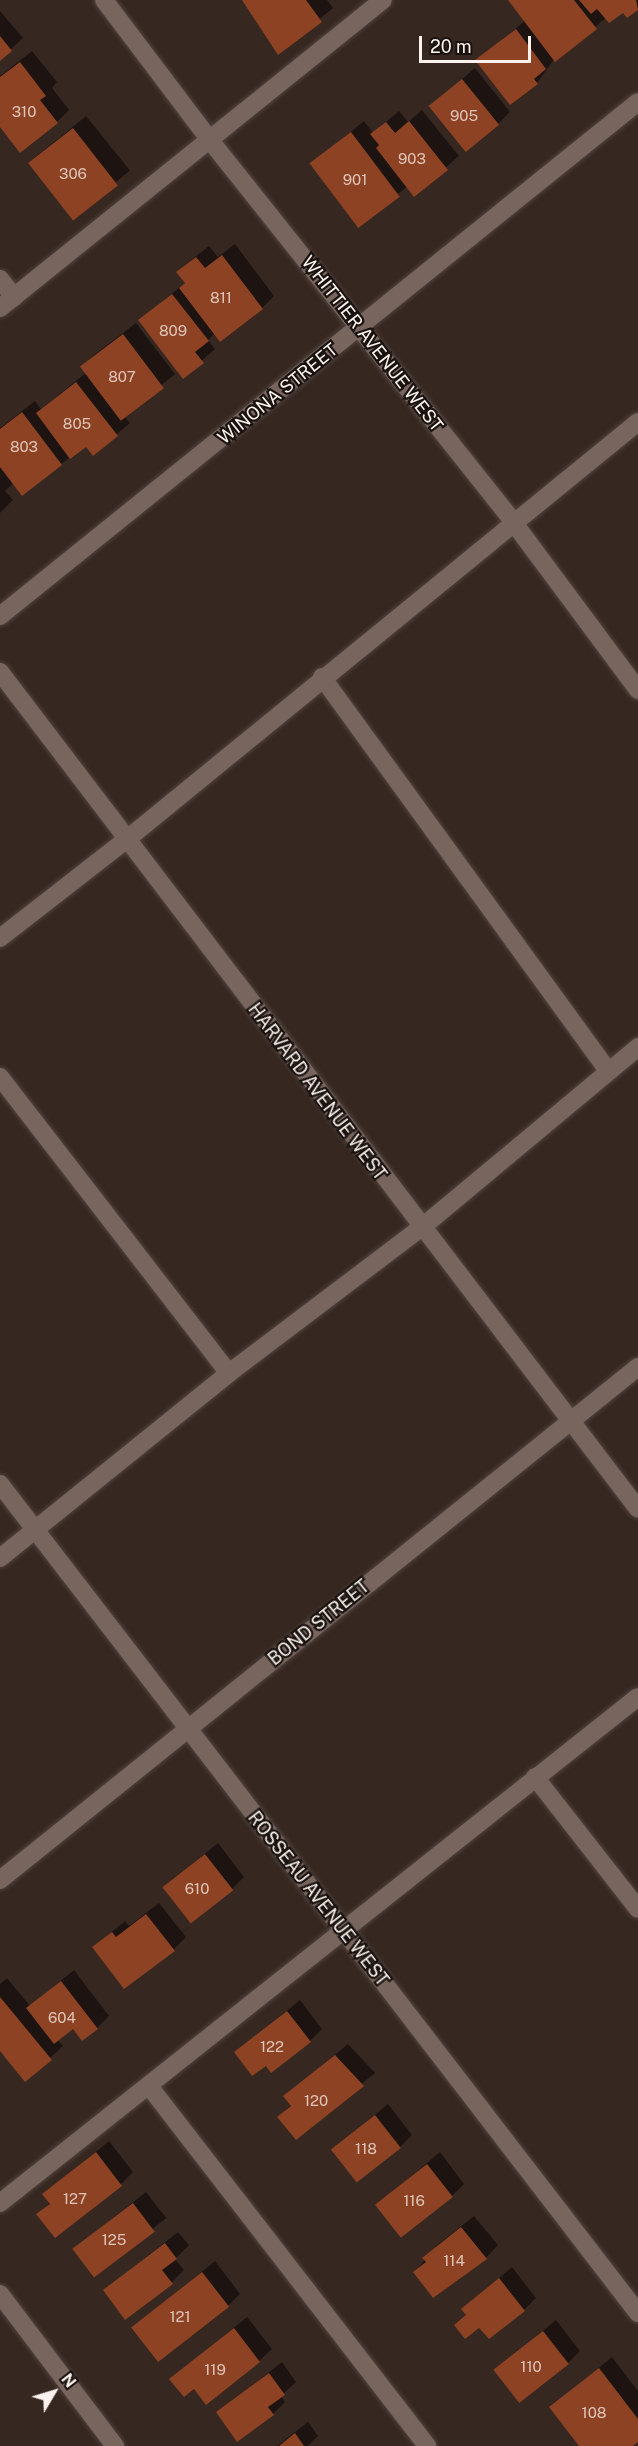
<!DOCTYPE html>
<html>
<head>
<meta charset="utf-8">
<style>
  body { margin:0 }
  #map { position:relative; width:638px; height:2446px; overflow:hidden; background:#372721; font-family:"Public Sans",sans-serif }
  div>[style] { position:absolute }
  [style*='--x'] { left:calc(var(--x)*1px); top:calc(var(--y)*1px); width:calc(var(--w)*1px); rotate:calc(var(--a)*1deg) }
  .shadow>* { inset:0; background:#0007; transform-origin:0 0 }
  .building>* { inset:0; background:#8d4323; transform-origin:0 0 }
  .roads { filter:drop-shadow(0 0 2px #4f423d) drop-shadow(0 0 2px #4f423d) }
  .minor>* { height:18px; margin:-9px; padding:0 9px; transform-origin:9px; border-radius:9px; background:#77655e }
  span { translate:-50% -50%; white-space:nowrap; text-align:center; line-height:1.15; -webkit-text-stroke:4.5px #19120f; paint-order:stroke }
  .number-label { font-size:15px; color:#e0c6ba }
  .number-label span { -webkit-text-stroke-width:0 }
  .street-label { font-size:18px; color:#fcf2ed }
  .north { position:absolute; left:24px; top:2362px; width:60px; height:60px; -webkit-text-stroke:4px #19120f; paint-order:stroke; rotate:52deg; font-size:16px; font-weight:700; line-height:24px; text-align:center; color:#fcf2ed }
  .north::after { content:''; display:block; margin:auto; width:21px; height:27px; background:#fcf2ed; clip-path:polygon(50% 0,100% 100%,50% 72%,0 100%) }
  .scale { position:absolute; left:419px; top:36px; width:112px; height:27px; box-sizing:border-box; border:3px solid #fcf2ed; border-top:0; padding-left:8px; font-size:18px; line-height:21px; white-space:nowrap; color:#fcf2ed; -webkit-text-stroke:4px #19120f; paint-order:stroke }
</style>
</head>
<body>
<div id="map">
  <div class="shadow">
    <i style="clip-path:polygon(246px 0,327px 0,333px 8px,279px 53px)"></i>
    <i style="clip-path:polygon(510px 0,638px 0,638px 8px,627px 16px,623px 10px,606px 18px,555px 58px,537px 83px,477px 60px,526px 20px)"></i>
    <i style="clip-path:polygon(0 11px,23px 38px,0 59px)"></i>
    <i style="clip-path:polygon(32px 51px,57px 82px,52px 88px,69px 110px,57px 122px,0 124px,0 76px)"></i>
    <i style="clip-path:polygon(475px 68px,510px 112px,498px 124px,431px 106px)"></i>
    <i style="clip-path:polygon(422px 110px,459px 156px,414px 195px,408px 186px,359px 225px,312px 164px,364px 121px,373px 133px,399px 111px,408px 122px)"></i>
    <i style="left:86px;top:116px;width:70px;height:73px;rotate:51deg"></i>
    <i style="clip-path:polygon(235px 244px,274px 296px,262px 308px,215px 333px,208px 340px,215px 349px,183px 377px,140px 320px,186px 282px,178px 272px,191px 260px,209px 246px,218px 257px)"></i>
    <i style="clip-path:polygon(136px 323px,175px 374px,124px 416px,130px 423px,93px 454px,86px 445px,61px 464px,14px 483px,5px 491px,13px 500px,0 513px,0 428px,35px 401px,41px 409px,87px 372px,82px 366px,95px 354px)"></i>
    <i style="clip-path:polygon(218px 1843px,244px 1877px,232px 1889px,164px 1887px)"></i>
    <i style="clip-path:polygon(159px 1903px,186px 1937px,174px 1949px,94px 1947px,125px 1921px,129px 1926px)"></i>
    <i style="clip-path:polygon(74px 1970px,109px 2016px,97px 2028px,73px 2027px,58px 2040px,63px 2046px,26px 2080px,0 2049px,0 1984px,7px 1978px,30px 2006px)"></i>
    <i style="clip-path:polygon(300px 2000px,322px 2029px,310px 2041px,266px 2064px,236px 2052px)"></i>
    <i style="clip-path:polygon(348px 2044px,375px 2073px,296px 2138px,279px 2117px,292px 2104px,285px 2096px)"></i>
    <i style="clip-path:polygon(388px 2104px,412px 2135px,400px 2147px,333px 2150px)"></i>
    <i style="clip-path:polygon(109px 2141px,133px 2172px,121px 2184px,38px 2215px,51px 2202px,44px 2194px)"></i>
    <i style="clip-path:polygon(440px 2152px,464px 2184px,452px 2196px,377px 2205px)"></i>
    <i style="left:146px;top:2192px;width:33px;height:92px;rotate:52deg"></i>
    <i style="clip-path:polygon(474px 2216px,498px 2245px,486px 2258px,415px 2272px,436px 2246px)"></i>
    <i style="clip-path:polygon(178px 2232px,189px 2245px,175px 2259px,184px 2270px,172px 2282px,104px 2290px)"></i>
    <i style="clip-path:polygon(215px 2261px,240px 2294px,228px 2306px,133px 2327px)"></i>
    <i style="clip-path:polygon(512px 2267px,536px 2298px,524px 2310px,467px 2314px,463px 2309px)"></i>
    <i style="clip-path:polygon(247px 2317px,272px 2349px,259px 2361px,206px 2403px,194px 2387px,171px 2379px)"></i>
    <i style="clip-path:polygon(556px 2320px,580px 2351px,568px 2363px,496px 2370px)"></i>
    <i style="clip-path:polygon(612px 2357px,638px 2391px,638px 2441px,631px 2446px,581px 2446px,551px 2407px)"></i>
    <i style="clip-path:polygon(282px 2362px,296px 2382px,281px 2396px,285px 2402px,273px 2414px,218px 2412px)"></i>
    <i style="clip-path:polygon(308px 2422px,318px 2436px,308px 2446px,277px 2446px)"></i>
  </div>
  <div class="building">
    <i style="clip-path:polygon(242px 0,306px 0,322px 22px,278px 55px)"></i>
    <i style="clip-path:polygon(508px 0,574px 0,597px 29px,555px 62px)"></i>
    <i style="clip-path:polygon(579px 0,636px 0,638px 10px,627px 18px,623px 13px,609px 23px,597px 9px,591px 14px)"></i>
    <i style="clip-path:polygon(516px 29px,546px 69px,534px 79px,538px 84px,510px 105px,475px 60px)"></i>
    <i style="clip-path:polygon(0 36px,12px 51px,0 61px)"></i>
    <i style="clip-path:polygon(20px 62px,46px 96px,40px 100px,58px 123px,20px 153px,0 127px,0 77px)"></i>
    <i style="left:462px;top:79px;width:59px;height:43px;rotate:51deg"></i>
    <i style="clip-path:polygon(409px 121px,448px 170px,414px 197px,376px 148px,379px 145px,370px 134px,386px 122px,395px 133px)"></i>
    <i style="left:73px;top:128px;width:73px;height:57px;rotate:52deg"></i>
    <i style="left:351px;top:132px;width:81px;height:52px;rotate:53deg"></i>
    <i style="clip-path:polygon(222px 255px,263px 309px,220px 342px,179px 288px,185px 283px,176px 272px,196px 257px,205px 268px)"></i>
    <i style="clip-path:polygon(172px 294px,209px 341px,195px 352px,204px 363px,183px 379px,138px 320px)"></i>
    <i style="left:123px;top:334px;width:68px;height:54px;rotate:53deg"></i>
    <i style="clip-path:polygon(76px 382px,118px 436px,93px 456px,86px 447px,70px 459px,36px 413px)"></i>
    <i style="clip-path:polygon(22px 412px,62px 465px,22px 496px,0 467px,0 429px)"></i>
    <i style="left:205px;top:1854px;width:46px;height:54px;rotate:52deg"></i>
    <i style="clip-path:polygon(146px 1914px,175px 1951px,124px 1989px,92px 1947px,112px 1932px,116px 1937px)"></i>
    <i style="clip-path:polygon(61px 1981px,98px 2029px,82px 2041px,73px 2029px,54px 2044px,26px 2008px)"></i>
    <i style="clip-path:polygon(0 1997px,52px 2060px,25px 2082px,0 2051px)"></i>
    <i style="clip-path:polygon(287px 2011px,311px 2042px,271px 2073px,266px 2066px,252px 2076px,234px 2052px)"></i>
    <i style="clip-path:polygon(335px 2055px,364px 2086px,296px 2140px,277px 2117px,291px 2106px,283px 2096px)"></i>
    <i style="left:375px;top:2115px;width:42px;height:56px;rotate:52deg"></i>
    <i style="clip-path:polygon(96px 2152px,122px 2186px,55px 2238px,36px 2214px,50px 2204px,42px 2194px)"></i>
    <i style="left:427px;top:2164px;width:42px;height:66px;rotate:52deg"></i>
    <i style="left:133px;top:2203px;width:36px;height:76px;rotate:53deg"></i>
    <i style="clip-path:polygon(461px 2227px,487px 2259px,433px 2298px,413px 2272px,426px 2262px,422px 2258px)"></i>
    <i style="clip-path:polygon(165px 2243px,177px 2259px,162px 2270px,173px 2284px,125px 2320px,103px 2290px)"></i>
    <i style="left:202px;top:2272px;width:44px;height:90px;rotate:52deg"></i>
    <i style="clip-path:polygon(499px 2278px,525px 2311px,489px 2339px,479px 2328px,465px 2339px,454px 2325px,466px 2315px,461px 2309px)"></i>
    <i style="clip-path:polygon(234px 2328px,260px 2362px,206px 2405px,194px 2389px,184px 2397px,169px 2379px)"></i>
    <i style="left:543px;top:2331px;width:42px;height:63px;rotate:52deg"></i>
    <i style="clip-path:polygon(599px 2368px,638px 2419px,638px 2442px,633px 2446px,579px 2446px,549px 2407px)"></i>
    <i style="clip-path:polygon(269px 2373px,285px 2395px,268px 2407px,274px 2415px,237px 2442px,216px 2412px)"></i>
    <i style="clip-path:polygon(295px 2433px,304px 2446px,279px 2446px)"></i>
  </div>
  <div class="roads">
    <div class="minor">
      <i style="--x:104;--y:0;--w:174;--a:52.9"></i>
      <i style="--x:209;--y:139;--w:490;--a:51.5"></i>
      <i style="--x:514;--y:523;--w:208;--a:53.4"></i>
      <i style="--x:0;--y:279;--w:23;--a:52"></i>
      <i style="--x:0;--y:308;--w:491;--a:-38.8"></i>
      <i style="--x:0;--y:616;--w:819;--a:-38.86"></i>
      <i style="--x:0;--y:672;--w:1052;--a:52.68"></i>
      <i style="--x:322;--y:677;--w:486;--a:54"></i>
      <i style="--x:0;--y:938;--w:160;--a:-37.9"></i>
      <i style="--x:126;--y:840;--w:661;--a:-39.23"></i>
      <i style="--x:0;--y:1077;--w:374;--a:52.3"></i>
      <i style="--x:0;--y:1484;--w:1046;--a:52.42"></i>
      <i style="--x:0;--y:1558;--w:294;--a:-38.9"></i>
      <i style="--x:229;--y:1373;--w:241;--a:-37.1"></i>
      <i style="--x:421;--y:1228;--w:283;--a:-39.8"></i>
      <i style="--x:535;--y:1777;--w:167;--a:52"></i>
      <i style="--x:0;--y:1880;--w:819;--a:-38.8"></i>
      <i style="--x:149;--y:2086;--w:455;--a:52.3"></i>
      <i style="--x:0;--y:2203;--w:814;--a:-38.42"></i>
      <i style="--x:0;--y:2294;--w:191;--a:52.9"></i>
    </div>
  </div>
  <div class="number-label">
    <span style="left:24px;top:112px">310</span>
    <span style="left:464px;top:116px">905</span>
    <span style="left:412px;top:159px">903</span>
    <span style="left:73px;top:174px">306</span>
    <span style="left:355px;top:180px">901</span>
    <span style="left:221px;top:298px">811</span>
    <span style="left:173px;top:331px">809</span>
    <span style="left:122px;top:377px">807</span>
    <span style="left:77px;top:424px">805</span>
    <span style="left:24px;top:447px">803</span>
    <span style="left:197px;top:1889px">610</span>
    <span style="left:62px;top:2018px">604</span>
    <span style="left:272px;top:2047px">122</span>
    <span style="left:316px;top:2101px">120</span>
    <span style="left:366px;top:2149px">118</span>
    <span style="left:75px;top:2199px">127</span>
    <span style="left:414px;top:2201px">116</span>
    <span style="left:114px;top:2240px">125</span>
    <span style="left:454px;top:2261px">114</span>
    <span style="left:180px;top:2317px">121</span>
    <span style="left:531px;top:2367px">110</span>
    <span style="left:215px;top:2370px">119</span>
    <span style="left:594px;top:2413px">108</span>
  </div>
  <div class="street-label">
    <span style="left:372px;top:344px;rotate:52deg">WHITTIER AVENUE WEST</span>
    <span style="left:278px;top:394px;rotate:-39deg">WINONA STREET</span>
    <span style="left:317px;top:1092px;rotate:53deg">HARVARD AVENUE WEST</span>
    <span style="left:319px;top:1623px;rotate:-39deg">BOND STREET</span>
    <span style="left:318px;top:1899px;rotate:52deg">ROSSEAU AVENUE WEST</span>
  </div>
  <div class="north">N</div>
  <div class="scale">20 m</div>
</div>
</body>
</html>
